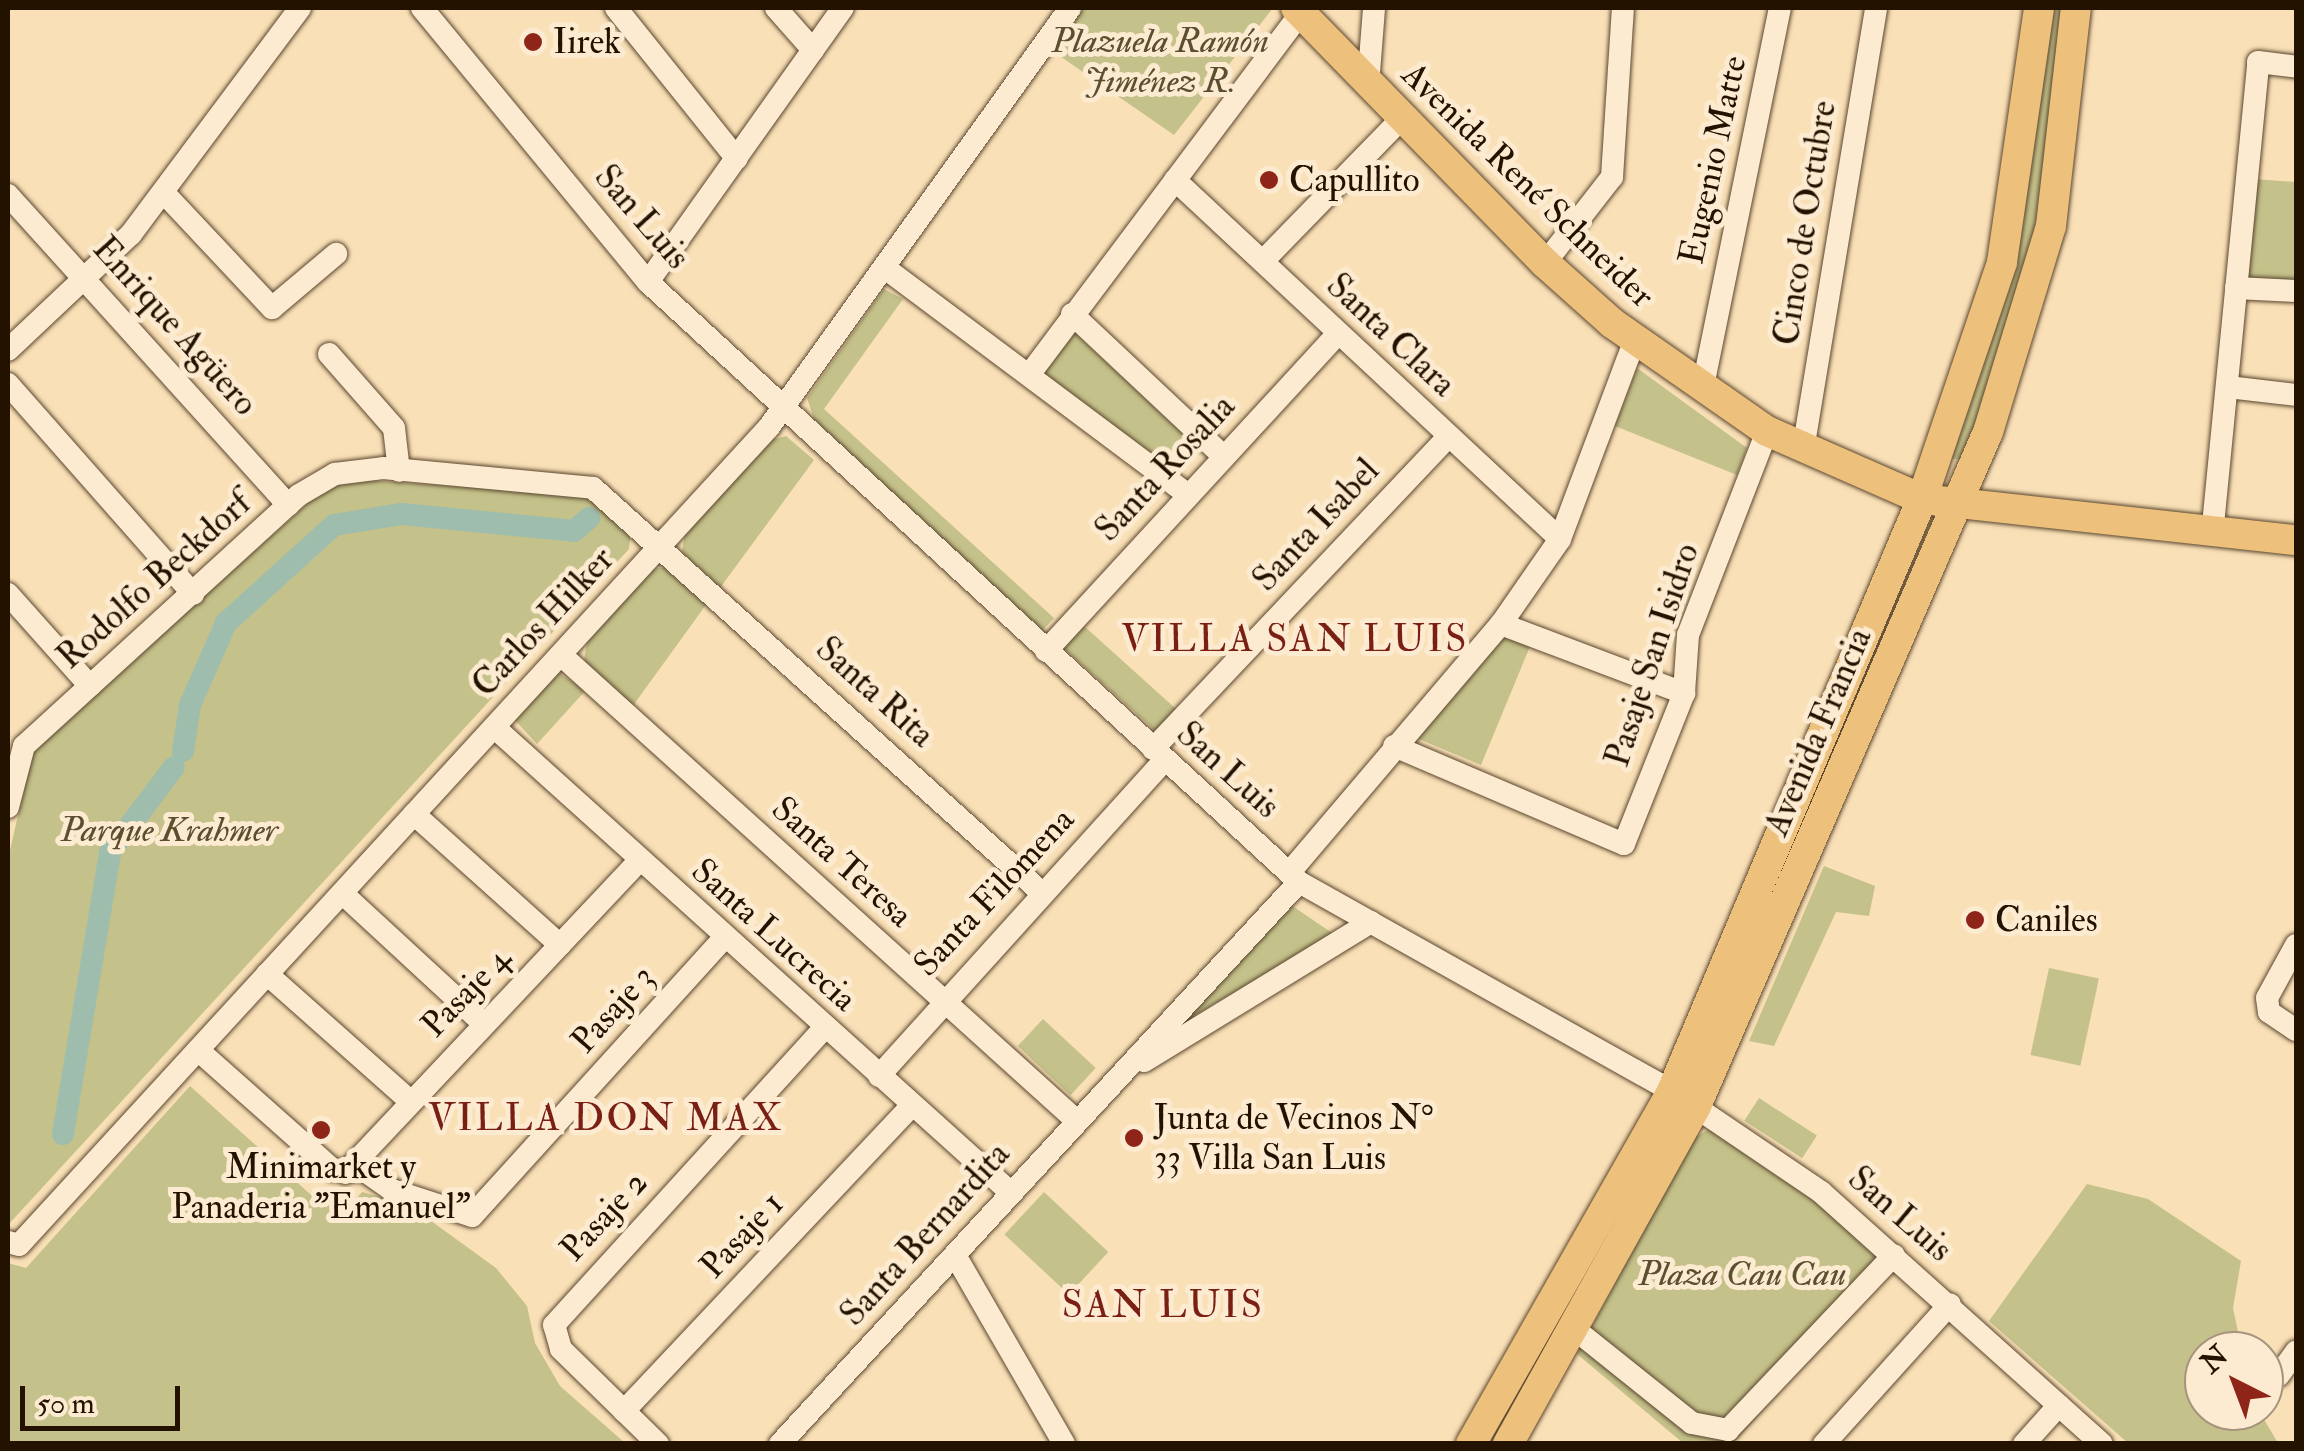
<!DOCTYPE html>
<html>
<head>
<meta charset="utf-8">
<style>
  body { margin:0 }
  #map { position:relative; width:2304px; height:1451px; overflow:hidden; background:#fae0b7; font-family:"IM FELL Double Pica",serif }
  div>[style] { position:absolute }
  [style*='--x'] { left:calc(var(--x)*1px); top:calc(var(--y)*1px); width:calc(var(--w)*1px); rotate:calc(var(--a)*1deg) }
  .green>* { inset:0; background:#c4c18a; transform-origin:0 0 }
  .canal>* { height:22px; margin:-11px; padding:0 11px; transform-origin:11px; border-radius:11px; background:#9ebdad }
  .roads { filter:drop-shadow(0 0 2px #5a462e) drop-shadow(0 0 2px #5a462e) }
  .minor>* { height:22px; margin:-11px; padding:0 11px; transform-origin:11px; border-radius:11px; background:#fcebd0 }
  .major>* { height:30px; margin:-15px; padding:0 15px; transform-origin:15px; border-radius:15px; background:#edc07c }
  .dots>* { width:28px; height:28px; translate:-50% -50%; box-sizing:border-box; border:5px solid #fcebd0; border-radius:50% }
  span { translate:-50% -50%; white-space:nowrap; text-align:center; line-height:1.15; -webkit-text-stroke:10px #fcebd0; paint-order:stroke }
  .park-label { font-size:35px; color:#5c4f30; font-style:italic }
  .poi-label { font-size:35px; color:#241200 }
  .left { translate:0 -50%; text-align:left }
  .street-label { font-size:35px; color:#241200 }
  .neighbourhood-label { font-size:38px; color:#7a1f14; letter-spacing:2.5px }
  .frame { position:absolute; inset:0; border:10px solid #241200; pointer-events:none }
  .north { position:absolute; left:2184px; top:1331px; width:100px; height:100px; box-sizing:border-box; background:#fcebd0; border:2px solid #a6947d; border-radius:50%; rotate:318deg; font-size:28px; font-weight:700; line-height:40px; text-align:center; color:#241200 }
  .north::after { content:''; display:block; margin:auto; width:35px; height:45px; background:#8f2418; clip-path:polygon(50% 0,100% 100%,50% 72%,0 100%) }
  .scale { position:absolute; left:20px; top:1386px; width:160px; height:45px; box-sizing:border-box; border:5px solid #241200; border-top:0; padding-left:12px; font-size:30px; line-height:35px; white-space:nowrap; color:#241200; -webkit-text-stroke:8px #fcebd0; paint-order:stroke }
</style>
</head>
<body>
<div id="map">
  <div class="green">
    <i style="clip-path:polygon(1083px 8px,1273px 8px,1174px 135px,1054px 52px)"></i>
    <i style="clip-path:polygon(2053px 8px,2065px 8px,2028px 276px,1963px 459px,1951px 459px,2016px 269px)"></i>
    <i style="clip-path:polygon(2253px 179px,2296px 182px,2296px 282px,2243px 281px)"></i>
    <i style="clip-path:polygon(884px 289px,903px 299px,824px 409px,1054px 618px,1042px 631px,815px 422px,807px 398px)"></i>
    <i style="clip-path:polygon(1075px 333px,1199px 449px,1176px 473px,1043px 373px)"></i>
    <i style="clip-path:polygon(1637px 368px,1747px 448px,1737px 475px,1615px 426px)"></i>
    <i style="clip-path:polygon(786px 436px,814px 460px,720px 588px,682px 552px,685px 533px,768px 441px)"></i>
    <i style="clip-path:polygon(336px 478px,583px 495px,631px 530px,629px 549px,8px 1225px,8px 859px,33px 750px)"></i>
    <i style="clip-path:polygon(669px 567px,708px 602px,632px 707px,584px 661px,587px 641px,652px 569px)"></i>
    <i style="left:1084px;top:626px;width:125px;height:30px;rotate:42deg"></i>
    <i style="clip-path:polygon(1500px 632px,1531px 644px,1481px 765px,1414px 737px)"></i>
    <i style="clip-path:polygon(555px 671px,586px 690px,537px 744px,513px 718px)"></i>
    <i style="clip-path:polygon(1824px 866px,1875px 886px,1869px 916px,1836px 912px,1774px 1046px,1749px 1041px)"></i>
    <i style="clip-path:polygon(1291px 905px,1335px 935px,1186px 1020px)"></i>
    <i style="left:2049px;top:968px;width:51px;height:89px;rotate:12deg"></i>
    <i style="left:1043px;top:1019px;width:72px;height:37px;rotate:43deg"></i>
    <i style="clip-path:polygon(190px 1086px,320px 1203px,352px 1204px,362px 1192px,409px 1205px,496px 1268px,527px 1306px,535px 1343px,560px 1386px,625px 1443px,8px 1443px,8px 1263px,26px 1268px)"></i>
    <i style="left:1759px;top:1098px;width:69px;height:27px;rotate:33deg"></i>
    <i style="clip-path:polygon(1709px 1129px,1813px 1194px,1893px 1264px,1734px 1443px,1683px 1443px,1577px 1354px,1693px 1139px)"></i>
    <i style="clip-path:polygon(2087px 1184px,2148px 1199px,2241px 1261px,2233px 1308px,2242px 1351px,2204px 1351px,2204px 1411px,2259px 1411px,2278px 1443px,2128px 1443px,1989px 1321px)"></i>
    <i style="left:1044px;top:1192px;width:88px;height:58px;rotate:43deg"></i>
  </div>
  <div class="canal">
    <i style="--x:183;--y:751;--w:47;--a:-81.3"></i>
    <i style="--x:190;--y:705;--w:90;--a:-66.3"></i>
    <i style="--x:226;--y:623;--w:146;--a:-42.2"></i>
    <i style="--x:334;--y:525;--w:69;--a:-9.2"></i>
    <i style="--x:402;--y:514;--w:173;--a:5.6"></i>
    <i style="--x:574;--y:531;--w:20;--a:-41"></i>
    <i style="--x:63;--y:1134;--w:286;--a:-80.5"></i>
    <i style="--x:110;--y:852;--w:106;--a:-53"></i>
  </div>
  <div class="roads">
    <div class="minor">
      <i style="--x:422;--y:8;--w:355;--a:50.5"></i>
      <i style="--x:648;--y:282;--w:885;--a:42.67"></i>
      <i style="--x:1299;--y:882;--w:428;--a:29.3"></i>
      <i style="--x:1672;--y:1091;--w:180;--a:34.1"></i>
      <i style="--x:1821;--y:1192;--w:377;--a:41.9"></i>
      <i style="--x:616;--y:8;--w:193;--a:51.3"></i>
      <i style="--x:776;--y:8;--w:56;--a:48.6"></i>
      <i style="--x:1368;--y:85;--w:77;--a:-85.5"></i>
      <i style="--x:1175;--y:180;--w:526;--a:43"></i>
      <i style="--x:164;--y:193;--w:158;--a:46.8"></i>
      <i style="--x:272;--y:308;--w:84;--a:-40.2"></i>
      <i style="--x:8;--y:195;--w:418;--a:47.9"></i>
      <i style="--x:1263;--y:261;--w:198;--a:-45.8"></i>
      <i style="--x:1545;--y:263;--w:109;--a:-52.1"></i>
      <i style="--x:1612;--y:177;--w:169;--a:-86.3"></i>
      <i style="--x:885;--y:268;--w:376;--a:36.8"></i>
      <i style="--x:648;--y:282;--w:336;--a:-54.6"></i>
      <i style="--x:2236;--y:288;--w:60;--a:2.9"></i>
      <i style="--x:1072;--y:314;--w:207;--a:43.2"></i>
      <i style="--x:8;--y:350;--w:169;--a:-43.3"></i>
      <i style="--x:131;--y:234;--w:282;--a:-53.2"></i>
      <i style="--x:329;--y:354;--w:98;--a:48.7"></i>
      <i style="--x:394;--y:428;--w:43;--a:83.4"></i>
      <i style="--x:1029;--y:375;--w:453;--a:-53.1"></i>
      <i style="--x:8;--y:384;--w:280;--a:48.6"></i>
      <i style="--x:1703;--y:386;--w:386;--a:-78.5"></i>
      <i style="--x:2228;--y:387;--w:68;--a:6.7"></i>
      <i style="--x:1803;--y:450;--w:448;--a:-80.6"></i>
      <i style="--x:2213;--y:525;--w:465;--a:-84.4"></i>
      <i style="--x:2258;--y:62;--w:38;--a:7"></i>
      <i style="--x:8;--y:594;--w:123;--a:48.3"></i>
      <i style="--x:1501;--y:624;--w:196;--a:20.7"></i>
      <i style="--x:1046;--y:651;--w:430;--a:-47.4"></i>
      <i style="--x:561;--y:655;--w:695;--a:42.09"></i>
      <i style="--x:494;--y:727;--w:695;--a:42.02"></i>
      <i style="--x:1394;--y:746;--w:250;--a:23.1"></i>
      <i style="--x:1624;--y:844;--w:162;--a:-68.3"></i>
      <i style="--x:1684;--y:693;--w:58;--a:-86.1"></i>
      <i style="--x:1688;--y:635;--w:219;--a:-68.8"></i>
      <i style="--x:1153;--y:749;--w:429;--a:-46.6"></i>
      <i style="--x:8;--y:807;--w:63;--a:-75.3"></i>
      <i style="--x:24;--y:746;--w:372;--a:-42.4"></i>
      <i style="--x:299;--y:495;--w:42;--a:-30.3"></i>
      <i style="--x:335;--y:474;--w:48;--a:-7.1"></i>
      <i style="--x:383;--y:468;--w:211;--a:5.4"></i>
      <i style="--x:593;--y:488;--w:603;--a:42.04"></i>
      <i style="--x:414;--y:814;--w:196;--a:41.9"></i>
      <i style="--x:1289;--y:873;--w:327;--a:-49.6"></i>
      <i style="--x:1501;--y:624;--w:103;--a:-55.2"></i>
      <i style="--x:1560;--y:539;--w:214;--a:-69.4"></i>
      <i style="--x:342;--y:893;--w:193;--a:42.7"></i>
      <i style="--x:2296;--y:945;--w:60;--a:118.7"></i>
      <i style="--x:2267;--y:998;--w:14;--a:82"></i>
      <i style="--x:2269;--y:1012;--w:32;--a:34"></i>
      <i style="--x:267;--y:974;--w:191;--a:41.6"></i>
      <i style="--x:198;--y:1050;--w:181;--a:41.6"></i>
      <i style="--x:333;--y:1170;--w:32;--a:2"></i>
      <i style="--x:365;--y:1171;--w:33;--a:35"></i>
      <i style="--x:392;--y:1190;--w:84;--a:18"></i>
      <i style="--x:472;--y:1216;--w:377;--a:-47.8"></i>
      <i style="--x:1144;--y:1061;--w:266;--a:-31.5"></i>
      <i style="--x:879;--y:1076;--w:426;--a:-47.9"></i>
      <i style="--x:345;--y:1173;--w:430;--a:-46.7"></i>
      <i style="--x:8;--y:1242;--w:11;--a:15"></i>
      <i style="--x:19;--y:1245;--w:1110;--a:-47.48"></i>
      <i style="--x:769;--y:427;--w:516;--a:-54.31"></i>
      <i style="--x:955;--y:1255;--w:218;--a:60"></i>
      <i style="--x:1577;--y:1331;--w:147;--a:38.7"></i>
      <i style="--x:1692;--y:1423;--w:37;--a:11"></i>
      <i style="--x:1728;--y:1430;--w:241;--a:-46.5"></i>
      <i style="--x:2279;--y:1375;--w:29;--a:-54"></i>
      <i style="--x:624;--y:1411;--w:419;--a:-46.7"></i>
      <i style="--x:658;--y:1444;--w:136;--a:-135.6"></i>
      <i style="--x:561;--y:1349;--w:25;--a:-106"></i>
      <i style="--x:554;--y:1325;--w:403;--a:-47.7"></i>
      <i style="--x:780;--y:1444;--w:765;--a:-47.28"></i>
      <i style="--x:1824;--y:1444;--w:188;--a:-48"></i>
      <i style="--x:2024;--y:1444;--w:52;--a:-48.1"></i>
    </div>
    <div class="major">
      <i style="--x:1296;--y:8;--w:356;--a:45.7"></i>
      <i style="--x:1545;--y:263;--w:90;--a:41.8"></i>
      <i style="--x:1612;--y:323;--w:189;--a:34.9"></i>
      <i style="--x:1767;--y:431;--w:169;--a:23.7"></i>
      <i style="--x:1922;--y:499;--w:376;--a:6.3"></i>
      <i style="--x:1471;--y:1444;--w:406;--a:-60.3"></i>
      <i style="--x:1672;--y:1091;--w:643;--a:-67.11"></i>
      <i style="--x:1922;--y:499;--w:250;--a:-71.3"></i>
      <i style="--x:2002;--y:262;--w:257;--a:-81.7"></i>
      <i style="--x:1508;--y:1444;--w:387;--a:-60.9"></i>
      <i style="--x:1696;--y:1106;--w:735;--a:-66.58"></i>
      <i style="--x:1988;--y:432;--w:215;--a:-73"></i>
      <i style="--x:2051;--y:226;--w:219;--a:-83.5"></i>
    </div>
  </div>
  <div class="dots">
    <i style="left:533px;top:42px;background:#8f2418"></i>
    <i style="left:1269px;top:180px;background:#8f2418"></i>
    <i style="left:1975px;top:920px;background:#8f2418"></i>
    <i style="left:321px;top:1130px;background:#8f2418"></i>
    <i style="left:1134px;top:1138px;background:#8f2418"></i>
  </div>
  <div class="park-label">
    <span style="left:1160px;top:61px">Plazuela Ramón<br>Jiménez R.</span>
    <span style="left:169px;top:830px">Parque Krahmer</span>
    <span style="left:1742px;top:1274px">Plaza Cau Cau</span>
  </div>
  <div class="poi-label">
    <span class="left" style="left:553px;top:42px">Iirek</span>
    <span class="left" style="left:1289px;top:180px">Capullito</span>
    <span class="left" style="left:1995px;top:920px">Caniles</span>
    <span class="left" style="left:1154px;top:1138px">Junta de Vecinos N°<br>33 Villa San Luis</span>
    <span style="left:321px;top:1187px">Minimarket y<br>Panaderia "Emanuel"</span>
  </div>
  <div class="street-label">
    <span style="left:1713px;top:160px;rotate:-78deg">Eugenio Matte</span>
    <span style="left:1528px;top:185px;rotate:44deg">Avenida René Schneider</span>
    <span style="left:642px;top:217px;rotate:49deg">San Luis</span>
    <span style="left:1805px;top:223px;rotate:-81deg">Cinco de Octubre</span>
    <span style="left:175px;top:326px;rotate:48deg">Enrique Agüero</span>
    <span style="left:1391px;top:335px;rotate:43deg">Santa Clara</span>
    <span style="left:1165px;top:468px;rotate:-47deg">Santa Rosalia</span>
    <span style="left:1316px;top:525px;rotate:-47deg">Santa Isabel</span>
    <span style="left:154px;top:580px;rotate:-42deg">Rodolfo Beckdorf</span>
    <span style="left:543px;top:622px;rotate:-47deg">Carlos Hilker</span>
    <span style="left:1652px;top:655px;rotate:-72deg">Pasaje San Isidro</span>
    <span style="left:875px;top:692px;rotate:42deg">Santa Rita</span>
    <span style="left:1818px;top:732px;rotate:-67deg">Avenida Francia</span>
    <span style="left:1228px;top:770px;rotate:42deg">San Luis</span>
    <span style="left:842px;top:862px;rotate:42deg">Santa Teresa</span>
    <span style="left:994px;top:892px;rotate:-47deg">Santa Filomena</span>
    <span style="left:774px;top:935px;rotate:42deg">Santa Lucrecia</span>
    <span style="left:466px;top:992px;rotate:-46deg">Pasaje 4</span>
    <span style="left:613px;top:1009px;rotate:-48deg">Pasaje 3</span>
    <span style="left:1900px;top:1214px;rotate:41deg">San Luis</span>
    <span style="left:604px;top:1216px;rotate:-47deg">Pasaje 2</span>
    <span style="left:925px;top:1234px;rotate:-48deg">Santa Bernardita</span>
    <span style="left:742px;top:1235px;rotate:-47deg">Pasaje 1</span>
  </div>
  <div class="neighbourhood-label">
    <span style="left:1295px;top:640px">VILLA SAN LUIS</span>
    <span style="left:606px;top:1119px">VILLA DON MAX</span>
    <span style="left:1163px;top:1306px">SAN LUIS</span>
  </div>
  <div class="frame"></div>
  <div class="north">N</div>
  <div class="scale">50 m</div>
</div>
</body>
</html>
